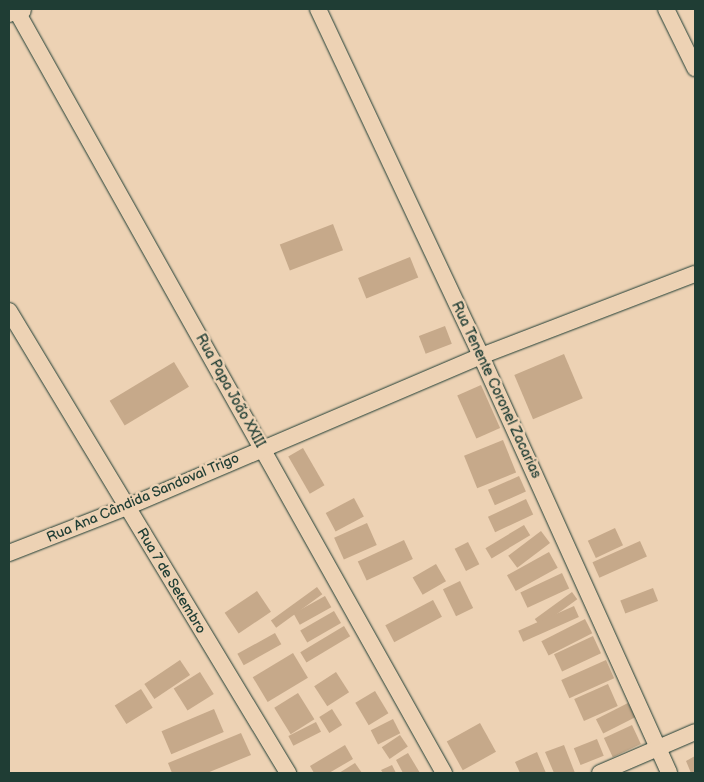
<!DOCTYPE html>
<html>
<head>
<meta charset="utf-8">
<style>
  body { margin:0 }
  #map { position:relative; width:704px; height:782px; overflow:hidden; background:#edd2b4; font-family:"Balsamiq Sans",sans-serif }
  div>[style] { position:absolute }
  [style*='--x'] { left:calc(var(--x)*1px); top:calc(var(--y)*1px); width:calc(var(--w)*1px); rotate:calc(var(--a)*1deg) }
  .building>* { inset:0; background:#c6a98a; transform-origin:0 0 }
  .roads { filter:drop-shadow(0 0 1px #1f3d34) drop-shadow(0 0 1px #1f3d34) }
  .minor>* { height:16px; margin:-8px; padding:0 8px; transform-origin:8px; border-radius:8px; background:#edd2b4 }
  .tertiary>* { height:21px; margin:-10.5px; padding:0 10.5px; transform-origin:10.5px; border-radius:10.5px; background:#edd2b4 }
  span { translate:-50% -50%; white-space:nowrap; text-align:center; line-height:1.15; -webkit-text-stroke:5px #edd2b4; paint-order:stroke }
  .street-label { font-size:14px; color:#1f3d34 }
  .frame { position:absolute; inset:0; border:10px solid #1f3d34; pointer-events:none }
</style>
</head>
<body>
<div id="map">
  <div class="building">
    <i style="left:333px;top:224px;width:28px;height:57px;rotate:69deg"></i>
    <i style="left:410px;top:257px;width:22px;height:56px;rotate:68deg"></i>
    <i style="left:445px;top:326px;width:19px;height:28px;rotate:69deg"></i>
    <i style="left:564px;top:354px;width:48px;height:54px;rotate:67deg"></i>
    <i style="left:174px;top:362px;width:29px;height:75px;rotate:59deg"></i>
    <i style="left:481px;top:385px;width:47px;height:26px;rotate:66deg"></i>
    <i style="left:503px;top:440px;width:35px;height:42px;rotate:68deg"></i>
    <i style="left:303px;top:448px;width:43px;height:17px;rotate:60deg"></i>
    <i style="left:519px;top:476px;width:17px;height:34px;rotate:66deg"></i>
    <i style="left:354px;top:498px;width:21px;height:32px;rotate:62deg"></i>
    <i style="left:526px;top:499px;width:17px;height:42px;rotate:65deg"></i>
    <i style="left:367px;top:523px;width:24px;height:36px;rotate:66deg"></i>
    <i style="left:524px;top:525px;width:12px;height:45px;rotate:59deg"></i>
    <i style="left:615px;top:528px;width:19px;height:30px;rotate:65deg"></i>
    <i style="left:541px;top:531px;width:15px;height:41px;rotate:53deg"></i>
    <i style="left:404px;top:540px;width:21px;height:51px;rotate:65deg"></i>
    <i style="left:640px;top:541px;width:17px;height:52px;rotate:66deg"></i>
    <i style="left:468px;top:542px;width:25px;height:15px;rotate:63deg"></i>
    <i style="left:549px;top:552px;width:18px;height:48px;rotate:61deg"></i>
    <i style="left:436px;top:564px;width:20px;height:27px;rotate:60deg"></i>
    <i style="left:562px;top:573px;width:17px;height:46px;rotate:65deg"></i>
    <i style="left:460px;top:581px;width:30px;height:19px;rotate:64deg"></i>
    <i style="left:317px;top:587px;width:9px;height:57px;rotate:54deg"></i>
    <i style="left:653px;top:588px;width:14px;height:35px;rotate:69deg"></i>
    <i style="left:257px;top:591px;width:25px;height:39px;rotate:56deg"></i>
    <i style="left:572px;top:592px;width:9px;height:46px;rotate:54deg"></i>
    <i style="left:325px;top:596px;width:13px;height:36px;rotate:61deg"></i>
    <i style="left:433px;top:600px;width:19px;height:54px;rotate:62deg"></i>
    <i style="left:574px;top:606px;width:12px;height:61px;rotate:66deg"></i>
    <i style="left:334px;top:611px;width:14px;height:39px;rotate:60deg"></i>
    <i style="left:585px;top:619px;width:16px;height:49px;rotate:63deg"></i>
    <i style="left:344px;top:626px;width:12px;height:51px;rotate:59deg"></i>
    <i style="left:275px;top:633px;width:13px;height:43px;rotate:61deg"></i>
    <i style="left:593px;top:636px;width:19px;height:43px;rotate:65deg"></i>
    <i style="left:293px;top:653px;width:29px;height:47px;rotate:59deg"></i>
    <i style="left:180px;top:660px;width:18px;height:43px;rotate:56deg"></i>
    <i style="left:606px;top:660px;width:20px;height:49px;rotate:66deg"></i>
    <i style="left:200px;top:672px;width:26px;height:31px;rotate:58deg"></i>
    <i style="left:336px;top:672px;width:24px;height:26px;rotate:57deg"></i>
    <i style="left:608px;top:684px;width:24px;height:37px;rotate:66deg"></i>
    <i style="left:141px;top:689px;width:22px;height:31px;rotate:58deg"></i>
    <i style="left:375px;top:691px;width:26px;height:23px;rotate:59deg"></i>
    <i style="left:298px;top:693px;width:31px;height:28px;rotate:58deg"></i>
    <i style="left:628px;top:703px;width:16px;height:36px;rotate:63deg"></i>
    <i style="left:214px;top:709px;width:25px;height:57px;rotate:67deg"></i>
    <i style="left:332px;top:709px;width:19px;height:15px;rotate:58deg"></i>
    <i style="left:393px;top:719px;width:16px;height:25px;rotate:63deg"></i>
    <i style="left:316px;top:722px;width:11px;height:31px;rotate:63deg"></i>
    <i style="left:480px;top:723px;width:33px;height:38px;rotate:61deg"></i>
    <i style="left:632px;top:725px;width:21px;height:31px;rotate:65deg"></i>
    <i style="clip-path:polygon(241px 733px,251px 755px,207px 773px,172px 773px,168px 763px)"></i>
    <i style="left:400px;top:735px;width:14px;height:22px;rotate:56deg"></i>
    <i style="left:597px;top:739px;width:18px;height:25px;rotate:68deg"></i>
    <i style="clip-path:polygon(345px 745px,353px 759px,329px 773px,314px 773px,310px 766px)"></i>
    <i style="clip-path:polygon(564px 745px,575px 773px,554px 773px,545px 752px)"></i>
    <i style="clip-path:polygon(537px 752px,546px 773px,520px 773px,515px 762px)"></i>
    <i style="clip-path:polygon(408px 753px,420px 773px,403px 773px,396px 760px)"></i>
    <i style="clip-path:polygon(695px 756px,695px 773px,691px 773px,686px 761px)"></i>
    <i style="clip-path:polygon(355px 763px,362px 773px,339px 773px)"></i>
    <i style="clip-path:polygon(392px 765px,396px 773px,383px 773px,381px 770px)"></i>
  </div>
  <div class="roads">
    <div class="minor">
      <i style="--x:318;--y:9;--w:383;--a:64.8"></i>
      <i style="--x:481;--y:356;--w:457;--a:65.7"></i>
      <i style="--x:666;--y:9;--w:66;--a:63.8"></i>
      <i style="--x:9;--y:14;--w:8;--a:-30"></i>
      <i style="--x:16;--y:10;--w:875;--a:60.71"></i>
      <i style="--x:9;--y:311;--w:540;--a:58.87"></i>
      <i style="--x:9;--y:553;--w:127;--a:-21.3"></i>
      <i style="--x:127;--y:507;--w:385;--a:-23.1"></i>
      <i style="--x:481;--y:356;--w:229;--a:-21"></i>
      <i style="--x:600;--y:773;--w:103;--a:-23.3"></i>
    </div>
    <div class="tertiary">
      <i style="--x:16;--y:9;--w:4;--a:0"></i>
    </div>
  </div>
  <div class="street-label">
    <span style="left:496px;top:390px;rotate:65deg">Rua Tenente Coronel Zacarias</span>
    <span style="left:230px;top:391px;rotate:61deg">Rua Papa João XXIII</span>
    <span style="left:143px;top:498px;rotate:-23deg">Rua Ana Cândida Sandoval Trigo</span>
    <span style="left:171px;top:581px;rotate:59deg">Rua 7 de Setembro</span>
  </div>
  <div class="frame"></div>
</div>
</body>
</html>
